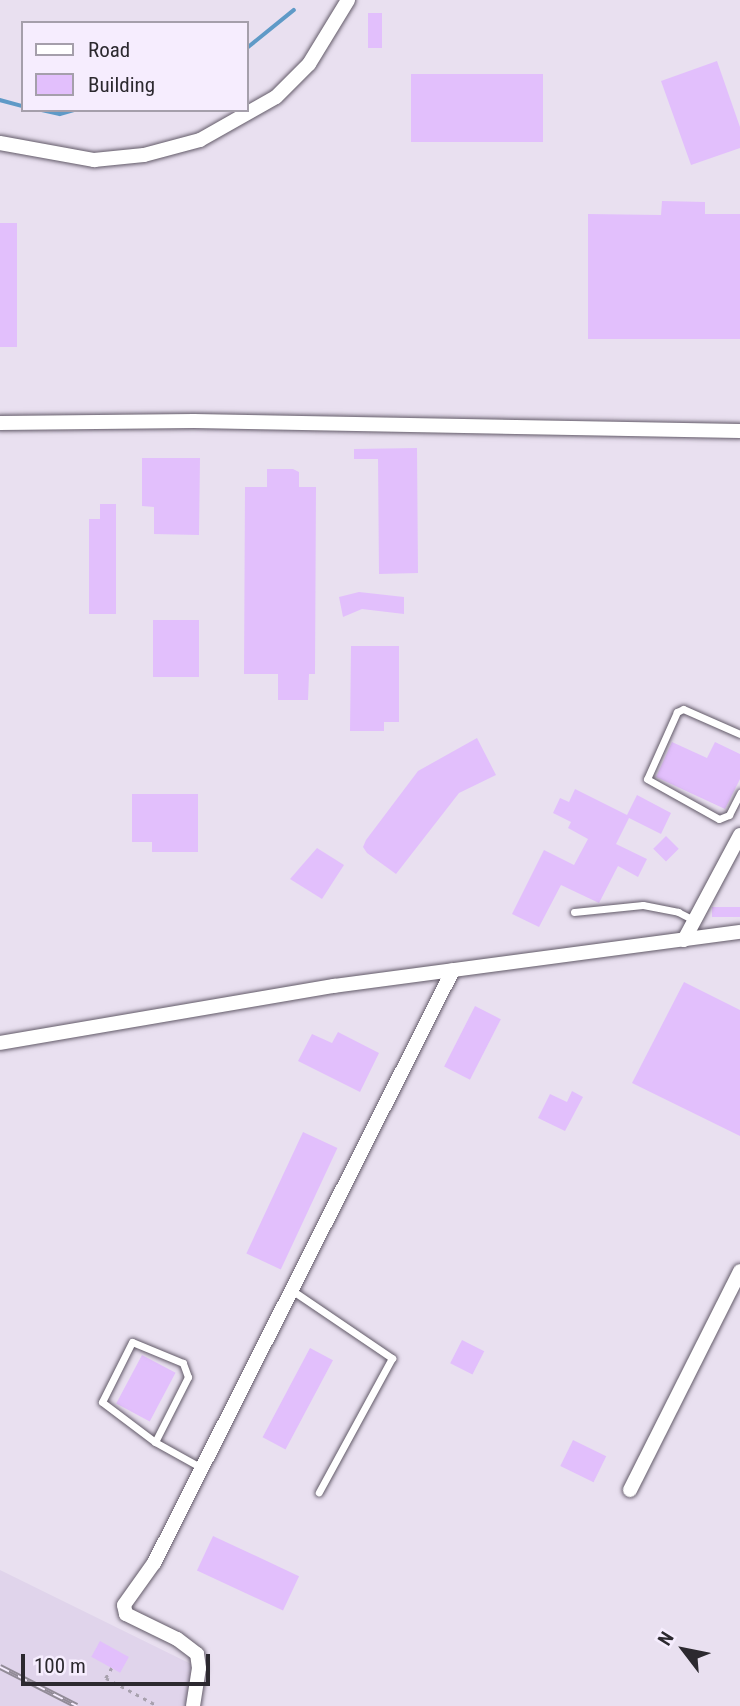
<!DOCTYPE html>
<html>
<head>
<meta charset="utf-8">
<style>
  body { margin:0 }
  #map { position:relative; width:740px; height:1706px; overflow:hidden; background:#e9e0f0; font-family:"Roboto Condensed",sans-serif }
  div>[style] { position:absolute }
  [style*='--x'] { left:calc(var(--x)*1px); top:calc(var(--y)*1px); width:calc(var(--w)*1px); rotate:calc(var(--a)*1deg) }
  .built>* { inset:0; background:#e0d4eb }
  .stream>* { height:3.5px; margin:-1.75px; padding:0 1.75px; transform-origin:1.75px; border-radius:1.75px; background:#5f9ac7 }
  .building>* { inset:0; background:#e2bffc; transform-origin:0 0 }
  .path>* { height:2.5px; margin-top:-1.25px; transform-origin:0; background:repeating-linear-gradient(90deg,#a8a1ae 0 3.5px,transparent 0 8.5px) }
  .roads { filter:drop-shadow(0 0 2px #625a68) drop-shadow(0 0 2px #625a68) }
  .service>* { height:7px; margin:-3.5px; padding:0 3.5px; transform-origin:3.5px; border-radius:3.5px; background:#fff }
  .minor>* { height:14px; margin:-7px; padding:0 7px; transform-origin:7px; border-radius:7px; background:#fff }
  .rail>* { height:6px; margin-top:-3px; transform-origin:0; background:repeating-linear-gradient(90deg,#f6edfe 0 10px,#928b97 0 20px); box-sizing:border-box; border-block:2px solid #928b97 }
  span { translate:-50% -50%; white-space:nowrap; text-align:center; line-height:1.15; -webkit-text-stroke:6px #f6edfe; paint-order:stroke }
  .legend { position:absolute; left:21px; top:21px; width:228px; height:91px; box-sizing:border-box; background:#f6edfe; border:2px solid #a59fab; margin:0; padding:9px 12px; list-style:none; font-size:21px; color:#2c292f }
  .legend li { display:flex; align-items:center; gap:14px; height:35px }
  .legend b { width:35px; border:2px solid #a59fab }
  .north { position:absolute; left:649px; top:1615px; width:70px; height:70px; -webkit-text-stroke:5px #f6edfe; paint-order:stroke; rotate:302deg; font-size:19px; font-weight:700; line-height:28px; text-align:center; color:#2c292f }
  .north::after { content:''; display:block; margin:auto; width:24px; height:32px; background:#2c292f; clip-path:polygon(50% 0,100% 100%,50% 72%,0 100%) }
  .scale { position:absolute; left:21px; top:1654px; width:189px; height:32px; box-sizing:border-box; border:4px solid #2c292f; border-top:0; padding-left:9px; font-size:21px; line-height:24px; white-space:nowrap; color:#2c292f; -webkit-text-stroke:5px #f6edfe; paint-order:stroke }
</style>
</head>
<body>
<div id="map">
  <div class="built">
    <i style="clip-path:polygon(0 1570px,191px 1664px,187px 1706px,0 1706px)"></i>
  </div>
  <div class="stream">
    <i style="--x:247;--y:48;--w:60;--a:-39"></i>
    <i style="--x:0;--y:100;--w:24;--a:15"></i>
    <i style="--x:42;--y:110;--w:18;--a:13"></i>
    <i style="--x:60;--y:114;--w:15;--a:-16"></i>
  </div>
  <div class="building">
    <i style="left:368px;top:13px;width:14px;height:35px"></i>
    <i style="clip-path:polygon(717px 61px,740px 127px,740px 148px,691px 165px,661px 81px)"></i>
    <i style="left:411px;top:74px;width:132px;height:68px"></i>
    <i style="clip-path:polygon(662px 201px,705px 202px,705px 214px,740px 214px,740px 339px,588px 339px,588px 214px,661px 215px)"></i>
    <i style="left:0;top:223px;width:17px;height:124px"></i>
    <i style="clip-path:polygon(417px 448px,418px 573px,379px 574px,378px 459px,354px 459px,354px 449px)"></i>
    <i style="clip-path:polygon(142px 458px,200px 458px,199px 535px,154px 534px,154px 507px,142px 506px)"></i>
    <i style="clip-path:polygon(267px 469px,293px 469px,299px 472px,299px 487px,316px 487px,315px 674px,309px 674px,308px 700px,278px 700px,278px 674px,244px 674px,245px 487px,267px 487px)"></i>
    <i style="clip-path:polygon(100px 504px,116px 504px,116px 614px,89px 614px,89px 519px,100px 519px)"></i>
    <i style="clip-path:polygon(359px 592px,404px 597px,404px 614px,362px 609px,343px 617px,339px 597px)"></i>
    <i style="left:153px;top:620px;width:46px;height:57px"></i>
    <i style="clip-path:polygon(351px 646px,399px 646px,399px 722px,384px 722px,384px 731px,350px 731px)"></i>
    <i style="clip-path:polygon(477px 738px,496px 775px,459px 793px,396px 874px,367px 853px,363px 847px,366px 840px,418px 771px)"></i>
    <i style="clip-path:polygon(672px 742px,707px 758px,715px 742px,740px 754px,740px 779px,725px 809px,656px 777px)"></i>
    <i style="clip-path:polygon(575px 789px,627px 815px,637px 795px,671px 813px,661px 834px,629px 818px,616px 844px,647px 859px,638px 877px,618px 866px,599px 903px,561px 885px,539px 927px,512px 914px,544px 850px,574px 865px,588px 839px,568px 828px,571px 822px,553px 813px,560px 798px,569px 802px)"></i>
    <i style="clip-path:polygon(132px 794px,198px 794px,198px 852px,152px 852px,152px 842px,132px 842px)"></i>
    <i style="left:666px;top:836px;width:18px;height:18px;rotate:45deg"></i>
    <i style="clip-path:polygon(317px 848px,344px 865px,322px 899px,290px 879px)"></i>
    <i style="left:740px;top:907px;width:10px;height:28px;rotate:90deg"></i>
    <i style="clip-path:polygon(684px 982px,740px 1010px,740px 1136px,632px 1083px)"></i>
    <i style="left:475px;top:1006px;width:29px;height:68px;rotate:27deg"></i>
    <i style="clip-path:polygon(338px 1032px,379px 1053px,360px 1092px,298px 1061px,312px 1034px,332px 1043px)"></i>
    <i style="clip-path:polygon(572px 1091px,583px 1097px,565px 1131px,538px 1118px,550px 1094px,567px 1102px)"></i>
    <i style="left:303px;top:1132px;width:38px;height:134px;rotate:25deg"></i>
    <i style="left:462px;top:1340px;width:25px;height:26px;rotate:27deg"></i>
    <i style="left:310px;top:1348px;width:26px;height:101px;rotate:28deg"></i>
    <i style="left:142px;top:1355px;width:38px;height:55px;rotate:28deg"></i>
    <i style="left:573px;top:1440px;width:37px;height:29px;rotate:26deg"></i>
    <i style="left:213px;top:1536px;width:95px;height:38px;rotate:25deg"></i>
    <i style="left:100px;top:1641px;width:33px;height:18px;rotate:29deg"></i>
  </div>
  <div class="path">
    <i style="--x:112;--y:1668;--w:12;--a:121"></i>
    <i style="--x:106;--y:1678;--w:59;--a:28.3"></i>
  </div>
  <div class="roads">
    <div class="service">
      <i style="--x:740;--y:734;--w:62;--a:-156.3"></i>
      <i style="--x:683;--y:709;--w:7;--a:153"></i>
      <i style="--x:677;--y:712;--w:73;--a:114.1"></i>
      <i style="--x:647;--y:779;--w:82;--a:29.1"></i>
      <i style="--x:719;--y:819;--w:11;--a:-22"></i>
      <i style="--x:729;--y:815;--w:25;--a:-63"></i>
      <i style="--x:574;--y:912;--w:69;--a:-5.8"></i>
      <i style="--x:643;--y:905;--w:36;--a:11"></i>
      <i style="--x:678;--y:912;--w:20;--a:27"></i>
      <i style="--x:293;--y:1291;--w:120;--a:34.1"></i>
      <i style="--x:392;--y:1358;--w:153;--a:118.6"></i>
      <i style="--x:155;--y:1442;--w:73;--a:-63.1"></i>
      <i style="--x:188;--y:1377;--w:15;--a:-110"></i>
      <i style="--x:183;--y:1363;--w:55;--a:-157.6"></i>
      <i style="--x:132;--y:1342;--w:67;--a:116.6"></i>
      <i style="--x:102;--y:1402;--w:66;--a:37"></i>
      <i style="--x:155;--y:1442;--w:51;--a:29.1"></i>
    </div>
    <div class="minor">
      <i style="--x:0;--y:143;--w:96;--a:10.3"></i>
      <i style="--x:94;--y:160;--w:50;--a:-5.7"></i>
      <i style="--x:144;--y:155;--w:58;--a:-15"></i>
      <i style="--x:200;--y:140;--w:87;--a:-29.5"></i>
      <i style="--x:276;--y:97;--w:47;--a:-45"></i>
      <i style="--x:309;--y:64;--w:75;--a:-58.6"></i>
      <i style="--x:0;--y:423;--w:194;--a:-0.6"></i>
      <i style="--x:194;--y:421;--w:546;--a:1.05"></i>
      <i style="--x:684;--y:940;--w:119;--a:-61.9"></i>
      <i style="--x:0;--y:1043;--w:339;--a:-9.7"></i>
      <i style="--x:334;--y:986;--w:410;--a:-7.6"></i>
      <i style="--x:630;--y:1490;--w:245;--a:-63.3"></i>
      <i style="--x:193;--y:1706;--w:38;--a:-81"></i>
      <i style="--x:199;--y:1668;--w:14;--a:-98"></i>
      <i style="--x:197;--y:1654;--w:25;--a:-143"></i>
      <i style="--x:177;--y:1639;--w:57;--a:-153.9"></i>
      <i style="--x:126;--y:1614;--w:9;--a:-103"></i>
      <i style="--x:124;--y:1605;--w:52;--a:-54.5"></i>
      <i style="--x:154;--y:1563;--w:664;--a:-63.24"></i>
    </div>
  </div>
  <div class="rail">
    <i style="--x:0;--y:1667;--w:86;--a:26.9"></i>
  </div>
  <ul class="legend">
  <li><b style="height:9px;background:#fff"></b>Road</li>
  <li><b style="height:19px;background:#e2bffc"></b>Building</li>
  </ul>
  <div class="north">N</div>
  <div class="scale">100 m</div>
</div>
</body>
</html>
